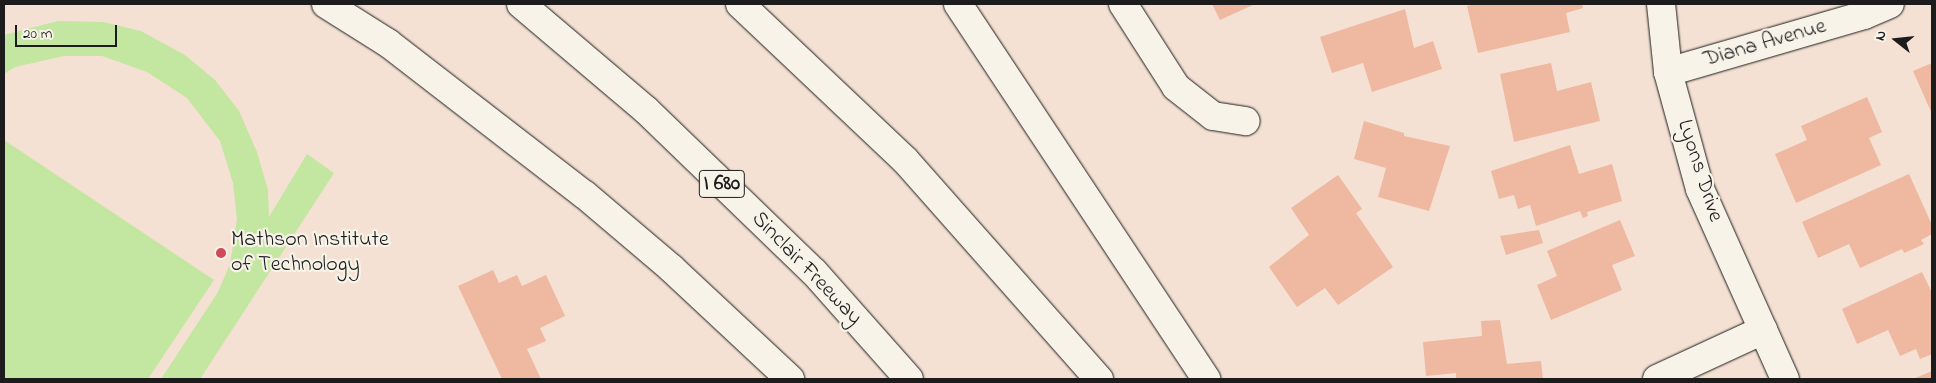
<!DOCTYPE html>
<html>
<head>
<meta charset="utf-8">
<style>
  body { margin:0 }
  #map { position:relative; width:1936px; height:383px; overflow:hidden; background:#f4e1d3; font-family:"Indie Flower",sans-serif }
  div>[style] { position:absolute }
  [style*='--x'] { left:calc(var(--x)*1px); top:calc(var(--y)*1px); width:calc(var(--w)*1px); rotate:calc(var(--a)*1deg) }
  .green>* { inset:0; background:#c3e6a0 }
  .building>* { inset:0; background:#eeb8a1 }
  .roads { filter:drop-shadow(0 0 1px #1c1c1c) drop-shadow(0 0 1px #1c1c1c) }
  .street>* { height:28px; margin:-14px; padding:0 14px; transform-origin:14px; border-radius:14px; background:#f7f3e8 }
  .highway>* { height:28px; margin:-14px; padding:0 14px; transform-origin:14px; border-radius:14px; background:#f7f3e8 }
  .dots>* { width:14px; height:14px; translate:-50% -50%; box-sizing:border-box; border:2px solid #f7f3e8; border-radius:50% }
  span { translate:-50% -50%; white-space:nowrap; text-align:center; line-height:1.15; -webkit-text-stroke:4.5px #f7f3e8; paint-order:stroke }
  .shield-label span { padding:1px 4px; background:#f7f3e8; border:1px solid; border-radius:4px; -webkit-text-stroke-width:0 }
  .shield-label { font-size:21px; color:#1c1c1c; font-weight:700 }
  .street-label { font-size:22px; color:#1c1c1c }
  .poi-label { font-size:22px; color:#1c1c1c }
  .left { translate:0 -50%; text-align:left }
  .frame { position:absolute; inset:0; border:5px solid #1c1c1c; pointer-events:none }
  .north { position:absolute; left:1871px; top:15px; width:50px; height:50px; -webkit-text-stroke:4px #f7f3e8; paint-order:stroke; rotate:286deg; font-size:14px; font-weight:700; line-height:20px; text-align:center; color:#1c1c1c }
  .north::after { content:''; display:block; margin:auto; width:18px; height:22px; background:#1c1c1c; clip-path:polygon(50% 0,100% 100%,50% 72%,0 100%) }
  .scale { position:absolute; left:15px; top:25px; width:102px; height:22px; box-sizing:border-box; border:2px solid #1c1c1c; border-top:0; padding-left:6px; font-size:15px; line-height:18px; white-space:nowrap; color:#1c1c1c; -webkit-text-stroke:4px #f7f3e8; paint-order:stroke }
</style>
</head>
<body>
<div id="map">
  <div class="green">
    <i style="clip-path:polygon(58px 21px,103px 22px,141px 31px,185px 55px,215px 80px,239px 111px,257px 152px,268px 190px,269px 217px,307px 154px,334px 173px,200px 379px,161px 379px,218px 292px,230px 264px,237px 219px,233px 183px,220px 141px,187px 98px,147px 72px,102px 56px,64px 56px,15px 67px,4px 74px,4px 35px)"></i>
    <i style="clip-path:polygon(4px 140px,214px 280px,148px 379px,4px 379px)"></i>
  </div>
  <div class="building">
    <i style="clip-path:polygon(1212px 4px,1255px 4px,1220px 20px)"></i>
    <i style="clip-path:polygon(1476px 4px,1582px 4px,1583px 8px,1566px 13px,1570px 32px,1478px 53px,1467px 6px)"></i>
    <i style="clip-path:polygon(1405px 9px,1414px 48px,1433px 41px,1442px 69px,1372px 92px,1363px 63px,1332px 73px,1320px 37px)"></i>
    <i style="clip-path:polygon(1551px 63px,1557px 91px,1591px 82px,1600px 121px,1514px 142px,1500px 74px)"></i>
    <i style="clip-path:polygon(1932px 63px,1932px 114px,1913px 71px)"></i>
    <i style="clip-path:polygon(1867px 97px,1882px 132px,1869px 138px,1881px 165px,1796px 203px,1775px 154px,1807px 140px,1801px 126px)"></i>
    <i style="clip-path:polygon(1364px 121px,1404px 133px,1404px 136px,1450px 146px,1429px 211px,1378px 197px,1386px 168px,1354px 159px)"></i>
    <i style="clip-path:polygon(1570px 145px,1579px 174px,1612px 164px,1622px 201px,1587px 212px,1588px 216px,1583px 218px,1580px 211px,1536px 226px,1530px 205px,1518px 209px,1514px 195px,1499px 199px,1491px 171px)"></i>
    <i style="clip-path:polygon(1909px 174px,1932px 225px,1932px 234px,1921px 240px,1924px 244px,1904px 253px,1902px 249px,1860px 268px,1849px 244px,1818px 258px,1802px 222px)"></i>
    <i style="clip-path:polygon(1338px 175px,1362px 209px,1356px 213px,1393px 267px,1338px 305px,1325px 288px,1297px 307px,1269px 267px,1309px 235px,1291px 208px)"></i>
    <i style="clip-path:polygon(1620px 220px,1635px 256px,1612px 265px,1622px 290px,1551px 320px,1537px 285px,1557px 276px,1547px 251px)"></i>
    <i style="clip-path:polygon(1539px 230px,1543px 243px,1506px 255px,1500px 236px)"></i>
    <i style="clip-path:polygon(493px 270px,499px 283px,517px 275px,522px 286px,546px 275px,565px 316px,540px 328px,546px 341px,527px 349px,541px 379px,502px 379px,458px 286px)"></i>
    <i style="clip-path:polygon(1922px 272px,1932px 293px,1932px 354px,1920px 359px,1916px 349px,1900px 356px,1888px 330px,1857px 344px,1842px 309px)"></i>
    <i style="clip-path:polygon(1500px 320px,1507px 364px,1541px 361px,1543px 379px,1456px 379px,1456px 373px,1426px 376px,1423px 342px,1482px 336px,1481px 321px)"></i>
    <i style="clip-path:polygon(1932px 371px,1932px 379px,1913px 379px)"></i>
  </div>
  <div class="roads">
    <div class="street">
      <i style="--x:1123;--y:4;--w:98;--a:57.4"></i>
      <i style="--x:1176;--y:87;--w:47;--a:38.1"></i>
      <i style="--x:1213;--y:116;--w:33;--a:9"></i>
      <i style="--x:1661;--y:4;--w:68;--a:84.1"></i>
      <i style="--x:1668;--y:72;--w:121;--a:74.7"></i>
      <i style="--x:1700;--y:189;--w:208;--a:65.9"></i>
      <i style="--x:1668;--y:72;--w:204;--a:-16.2"></i>
      <i style="--x:1864;--y:15;--w:28;--a:-23"></i>
      <i style="--x:1657;--y:379;--w:117;--a:-24.8"></i>
    </div>
    <div class="highway">
      <i style="--x:326;--y:4;--w:73;--a:32.2"></i>
      <i style="--x:388;--y:43;--w:249;--a:37.7"></i>
      <i style="--x:585;--y:195;--w:113;--a:40.3"></i>
      <i style="--x:671;--y:268;--w:163;--a:43"></i>
      <i style="--x:521;--y:4;--w:164;--a:40.3"></i>
      <i style="--x:646;--y:110;--w:233;--a:44"></i>
      <i style="--x:814;--y:272;--w:143;--a:48.4"></i>
      <i style="--x:740;--y:4;--w:227;--a:43.4"></i>
      <i style="--x:905;--y:160;--w:293;--a:48.5"></i>
      <i style="--x:958;--y:4;--w:450;--a:56.5"></i>
    </div>
  </div>
  <div class="dots">
    <i style="left:221px;top:253px;background:#d1495b"></i>
  </div>
  <div class="shield-label">
    <span style="left:722px;top:184px">I 680</span>
  </div>
  <div class="street-label">
    <span style="left:1765px;top:44px;rotate:-16deg">Diana Avenue</span>
    <span style="left:1699px;top:171px;rotate:72deg">Lyons Drive</span>
    <span style="left:806px;top:269px;rotate:46deg">Sinclair Freeway</span>
  </div>
  <div class="poi-label">
    <span class="left" style="left:231px;top:253px">Mathson Institute<br>of Technology</span>
  </div>
  <div class="frame"></div>
  <div class="north">N</div>
  <div class="scale">20 m</div>
</div>
</body>
</html>
